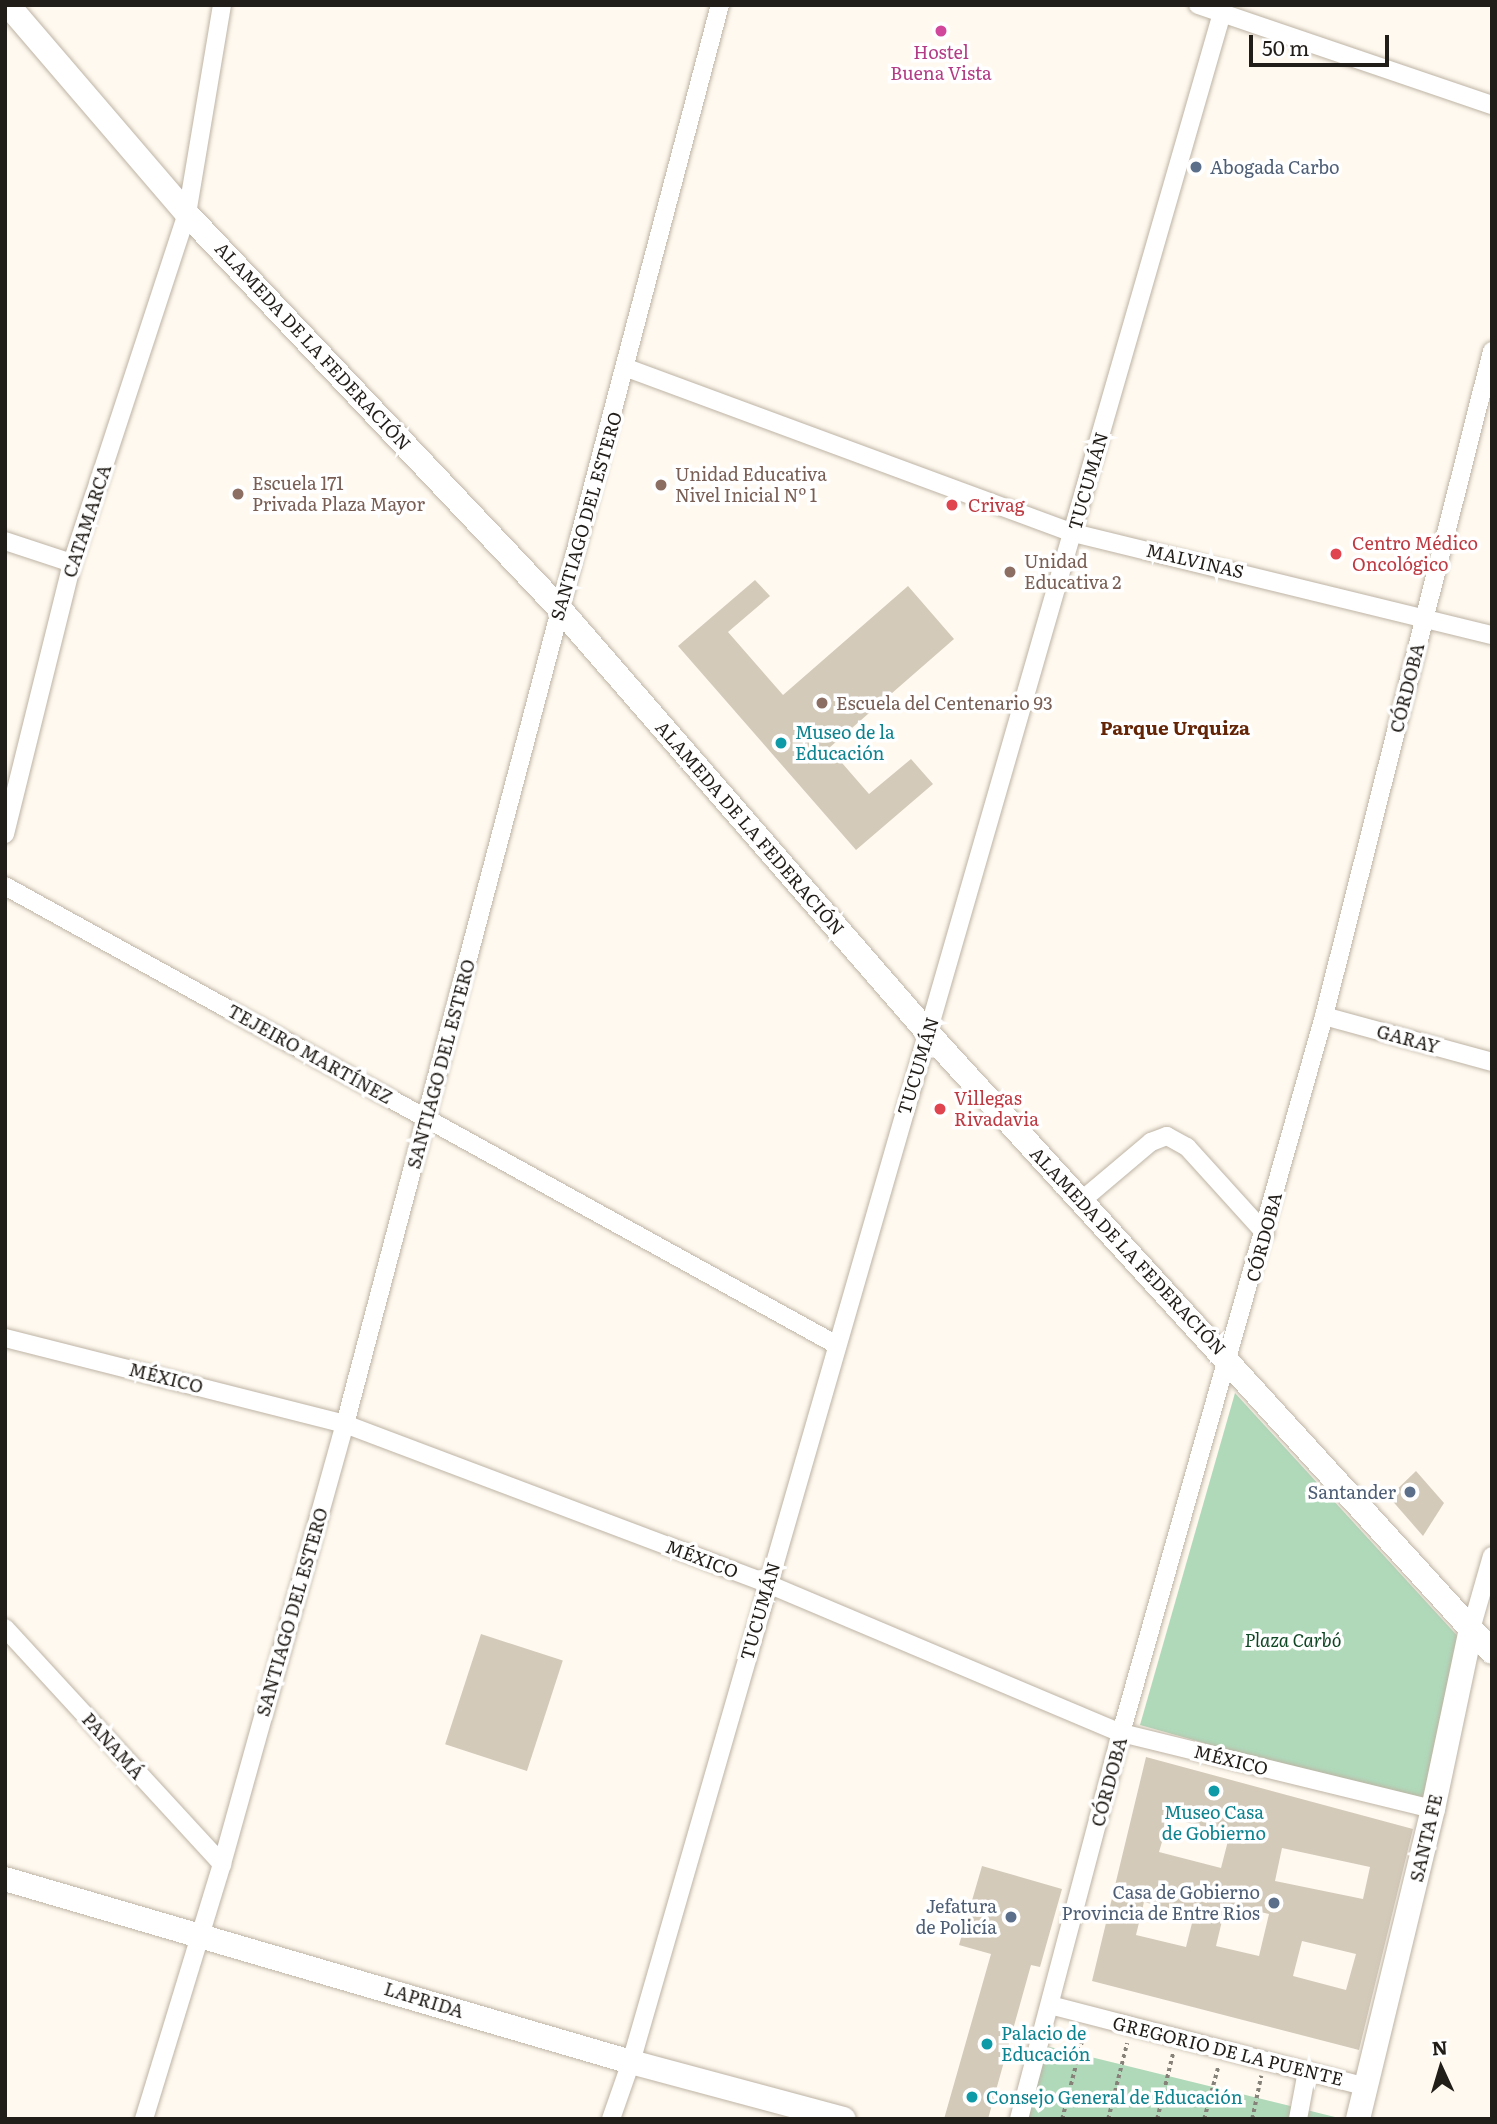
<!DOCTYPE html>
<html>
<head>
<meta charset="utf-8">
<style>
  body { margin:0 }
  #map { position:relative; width:1497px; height:2124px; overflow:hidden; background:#fff9ef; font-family:Literata,serif }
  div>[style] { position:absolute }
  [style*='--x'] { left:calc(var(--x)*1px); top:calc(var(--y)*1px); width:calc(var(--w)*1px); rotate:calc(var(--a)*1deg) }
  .green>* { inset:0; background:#b0d9ba }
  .building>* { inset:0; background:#d4caba; transform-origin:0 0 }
  .path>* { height:3.5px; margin-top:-1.75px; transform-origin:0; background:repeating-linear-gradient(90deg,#868179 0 3.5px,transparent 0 7px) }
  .roads { filter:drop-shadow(0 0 2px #beb4a5) drop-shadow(0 0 2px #beb4a5) }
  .street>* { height:18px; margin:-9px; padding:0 9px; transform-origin:9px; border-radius:9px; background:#fff }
  .secondary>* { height:24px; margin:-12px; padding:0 12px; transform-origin:12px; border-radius:12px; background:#fff }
  .dots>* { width:19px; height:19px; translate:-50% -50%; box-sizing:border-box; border:4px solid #fff; border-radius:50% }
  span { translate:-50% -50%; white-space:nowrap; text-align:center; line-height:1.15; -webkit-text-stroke:7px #fff; paint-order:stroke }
  .hotel-label { font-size:18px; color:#b23c85 }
  .service-label { font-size:18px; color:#4e5e75 }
  .left { translate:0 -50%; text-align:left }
  .right { translate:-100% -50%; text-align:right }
  .street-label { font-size:18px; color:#211d18 }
  .education-label { font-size:18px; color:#785e54 }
  .health-label { font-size:18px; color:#be3a42 }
  .culture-label { font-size:18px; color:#0d838f }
  .park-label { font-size:18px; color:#0f4624; font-style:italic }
  .neighbourhood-label { font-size:19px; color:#642406; font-weight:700 }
  .frame { position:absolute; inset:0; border:7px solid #211d18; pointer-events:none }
  .north { position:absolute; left:1406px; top:2033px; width:70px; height:70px; -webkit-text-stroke:5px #fff; paint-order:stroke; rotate:356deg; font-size:19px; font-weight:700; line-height:28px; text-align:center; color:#211d18 }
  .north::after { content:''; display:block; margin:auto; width:24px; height:32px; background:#211d18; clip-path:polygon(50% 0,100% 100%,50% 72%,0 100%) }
  .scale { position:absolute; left:1249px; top:35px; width:140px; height:32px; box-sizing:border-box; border:4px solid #211d18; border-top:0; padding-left:9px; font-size:21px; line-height:24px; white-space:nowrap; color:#211d18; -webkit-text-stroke:5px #fff; paint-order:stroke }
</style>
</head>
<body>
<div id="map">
  <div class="green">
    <i style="clip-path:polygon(1235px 1393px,1463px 1642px,1422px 1804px,1140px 1725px)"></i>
    <i style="clip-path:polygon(1046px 2046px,1335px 2117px,1028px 2119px)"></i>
  </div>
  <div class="building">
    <i style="clip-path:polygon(755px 580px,770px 596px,728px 632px,783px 695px,908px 586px,954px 639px,829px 748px,869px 794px,911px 759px,933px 784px,856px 850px,678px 646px)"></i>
    <i style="clip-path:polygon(1416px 1471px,1444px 1503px,1423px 1536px,1389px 1497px)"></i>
    <i style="left:481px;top:1634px;width:86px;height:116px;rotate:18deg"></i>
    <i style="clip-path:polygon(evenodd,1146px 1757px,1413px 1829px,1359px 2050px,1092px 1981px,1146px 1757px,1169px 1818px,1230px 1833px,1221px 1868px,1159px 1852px,1169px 1818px,1146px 1757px,1282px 1848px,1370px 1867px,1363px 1899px,1275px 1881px,1282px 1848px,1146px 1757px,1144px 1902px,1194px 1915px,1186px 1947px,1136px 1935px,1144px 1902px,1146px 1757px,1226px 1904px,1269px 1914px,1259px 1956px,1216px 1946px,1226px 1904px,1146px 1757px,1302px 1941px,1356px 1954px,1346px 1990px,1293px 1976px,1302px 1941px)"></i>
    <i style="clip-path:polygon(982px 1866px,1062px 1889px,1040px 1967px,1031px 1965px,988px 2119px,944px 2119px,991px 1954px,959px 1945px)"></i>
  </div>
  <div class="path">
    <i style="--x:1062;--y:2119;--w:89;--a:-75.7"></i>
    <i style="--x:1108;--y:2119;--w:78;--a:-76"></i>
    <i style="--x:1157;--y:2119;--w:68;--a:-76.4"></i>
    <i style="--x:1204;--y:2119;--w:54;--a:-74.9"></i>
    <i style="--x:1252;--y:2119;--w:44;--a:-78.2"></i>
  </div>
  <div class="roads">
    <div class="street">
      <i style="--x:1198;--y:5;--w:311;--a:18.8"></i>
      <i style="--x:627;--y:368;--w:476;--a:20.3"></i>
      <i style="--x:1073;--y:533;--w:431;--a:13.7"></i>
      <i style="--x:5;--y:541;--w:71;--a:18.2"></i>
      <i style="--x:5;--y:834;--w:279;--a:-76.1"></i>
      <i style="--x:72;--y:563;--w:367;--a:-71.8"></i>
      <i style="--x:187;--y:214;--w:212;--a:-80.5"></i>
      <i style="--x:5;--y:886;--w:948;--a:28.89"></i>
      <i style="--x:1324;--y:1016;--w:174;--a:15.3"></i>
      <i style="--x:1081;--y:1201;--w:92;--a:-40.1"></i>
      <i style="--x:1151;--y:1142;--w:17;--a:-21"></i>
      <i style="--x:1167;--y:1136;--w:23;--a:29"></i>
      <i style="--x:1187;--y:1147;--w:116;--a:47.8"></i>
      <i style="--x:5;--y:1338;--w:351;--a:14.2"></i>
      <i style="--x:345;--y:1424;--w:452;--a:20.7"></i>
      <i style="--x:768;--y:1584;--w:383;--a:22.9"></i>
      <i style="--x:1121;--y:1733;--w:321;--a:13.7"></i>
      <i style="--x:5;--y:1628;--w:321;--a:47.4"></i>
      <i style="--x:1471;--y:1629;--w:76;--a:-74"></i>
      <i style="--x:1050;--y:2005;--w:326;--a:14.5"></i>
      <i style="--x:144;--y:2119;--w:267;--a:-73"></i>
      <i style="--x:222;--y:1864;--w:457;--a:-74.4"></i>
      <i style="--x:345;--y:1424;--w:1468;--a:-75.2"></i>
      <i style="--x:611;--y:2119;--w:60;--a:-70.7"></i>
      <i style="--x:631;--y:2062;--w:2133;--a:-73.91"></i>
      <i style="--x:1019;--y:2119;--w:399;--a:-75.2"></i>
      <i style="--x:1121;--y:1733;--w:745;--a:-74.19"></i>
      <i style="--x:1324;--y:1016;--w:686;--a:-75.82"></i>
      <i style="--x:1298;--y:2119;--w:49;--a:-79.4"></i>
    </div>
    <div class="secondary">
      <i style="--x:8;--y:5;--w:275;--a:49.4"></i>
      <i style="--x:187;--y:214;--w:543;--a:46.64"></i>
      <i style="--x:560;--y:609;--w:561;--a:49.04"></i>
      <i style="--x:928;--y:1033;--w:837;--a:47.66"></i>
      <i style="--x:5;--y:1879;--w:652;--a:16.3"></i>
      <i style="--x:631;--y:2062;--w:220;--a:15"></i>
      <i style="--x:1358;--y:2119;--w:319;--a:-76.4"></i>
      <i style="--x:1433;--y:1809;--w:184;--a:-78.1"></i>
    </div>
  </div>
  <div class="dots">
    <i style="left:941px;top:31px;background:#d1479c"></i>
    <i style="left:1196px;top:167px;background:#5c6f8a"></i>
    <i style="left:661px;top:485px;background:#8d6e63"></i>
    <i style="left:238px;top:494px;background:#8d6e63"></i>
    <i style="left:952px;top:505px;background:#e0444e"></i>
    <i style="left:1336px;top:554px;background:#e0444e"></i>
    <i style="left:1010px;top:572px;background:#8d6e63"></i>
    <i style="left:822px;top:703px;background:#8d6e63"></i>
    <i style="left:781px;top:743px;background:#0f9aa8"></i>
    <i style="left:940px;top:1109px;background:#e0444e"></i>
    <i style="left:1410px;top:1492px;background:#5c6f8a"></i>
    <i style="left:1214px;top:1791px;background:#0f9aa8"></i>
    <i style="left:1274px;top:1903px;background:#5c6f8a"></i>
    <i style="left:1011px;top:1917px;background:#5c6f8a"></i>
    <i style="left:987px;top:2044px;background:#0f9aa8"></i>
    <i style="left:972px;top:2097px;background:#0f9aa8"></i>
  </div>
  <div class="hotel-label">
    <span style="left:941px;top:63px">Hostel<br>Buena Vista</span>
  </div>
  <div class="service-label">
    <span class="left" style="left:1210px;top:167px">Abogada Carbo</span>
    <span class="right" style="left:1396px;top:1492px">Santander</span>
    <span class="right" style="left:1260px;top:1903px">Casa de Gobierno<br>Provincia de Entre Rios</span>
    <span class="right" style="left:997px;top:1917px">Jefatura<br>de Policía</span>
  </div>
  <div class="street-label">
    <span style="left:313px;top:346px;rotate:47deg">ALAMEDA DE LA FEDERACIÓN</span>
    <span style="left:1088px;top:481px;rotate:-74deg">TUCUMÁN</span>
    <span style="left:586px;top:516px;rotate:-74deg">SANTIAGO DEL ESTERO</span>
    <span style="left:87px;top:521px;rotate:-72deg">CATAMARCA</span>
    <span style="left:1195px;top:561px;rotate:13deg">MALVINAS</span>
    <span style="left:1407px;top:688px;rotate:-76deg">CÓRDOBA</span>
    <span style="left:750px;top:828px;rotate:49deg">ALAMEDA DE LA FEDERACIÓN</span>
    <span style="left:1408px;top:1039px;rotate:15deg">GARAY</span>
    <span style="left:310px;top:1054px;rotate:29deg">TEJEIRO MARTÍNEZ</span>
    <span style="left:441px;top:1064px;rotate:-75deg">SANTIAGO DEL ESTERO</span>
    <span style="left:918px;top:1066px;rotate:-73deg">TUCUMÁN</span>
    <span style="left:1264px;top:1237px;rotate:-75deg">CÓRDOBA</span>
    <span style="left:1128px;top:1251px;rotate:47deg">ALAMEDA DE LA FEDERACIÓN</span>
    <span style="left:166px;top:1378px;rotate:14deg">MÉXICO</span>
    <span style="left:702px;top:1559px;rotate:21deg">MÉXICO</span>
    <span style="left:760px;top:1611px;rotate:-74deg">TUCUMÁN</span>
    <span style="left:292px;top:1612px;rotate:-74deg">SANTIAGO DEL ESTERO</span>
    <span style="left:113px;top:1746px;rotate:48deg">PANAMÁ</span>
    <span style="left:1231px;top:1760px;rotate:14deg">MÉXICO</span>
    <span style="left:1109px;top:1782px;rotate:-75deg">CÓRDOBA</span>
    <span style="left:1426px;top:1838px;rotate:-77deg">SANTA FE</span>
    <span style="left:424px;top:2000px;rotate:17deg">LAPRIDA</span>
    <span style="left:1228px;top:2051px;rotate:14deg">GREGORIO DE LA PUENTE</span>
  </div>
  <div class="education-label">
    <span class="left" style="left:675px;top:485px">Unidad Educativa<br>Nivel Inicial Nº 1</span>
    <span class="left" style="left:252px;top:494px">Escuela 171<br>Privada Plaza Mayor</span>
    <span class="left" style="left:1024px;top:572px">Unidad<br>Educativa 2</span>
    <span class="left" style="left:836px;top:703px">Escuela del Centenario 93</span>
  </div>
  <div class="health-label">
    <span class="left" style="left:968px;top:505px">Crivag</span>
    <span class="left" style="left:1352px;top:554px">Centro Médico<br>Oncológico</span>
    <span class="left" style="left:954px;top:1109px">Villegas<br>Rivadavia</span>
  </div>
  <div class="culture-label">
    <span class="left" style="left:795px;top:743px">Museo de la<br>Educación</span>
    <span style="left:1214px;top:1823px">Museo Casa<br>de Gobierno</span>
    <span class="left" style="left:1001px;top:2044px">Palacio de<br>Educación</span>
    <span class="left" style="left:986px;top:2097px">Consejo General de Educación</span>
  </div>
  <div class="park-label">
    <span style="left:1293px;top:1640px">Plaza Carbó</span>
  </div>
  <div class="neighbourhood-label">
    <span style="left:1175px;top:728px">Parque Urquiza</span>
  </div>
  <div class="frame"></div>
  <div class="north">N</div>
  <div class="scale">50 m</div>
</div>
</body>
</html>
